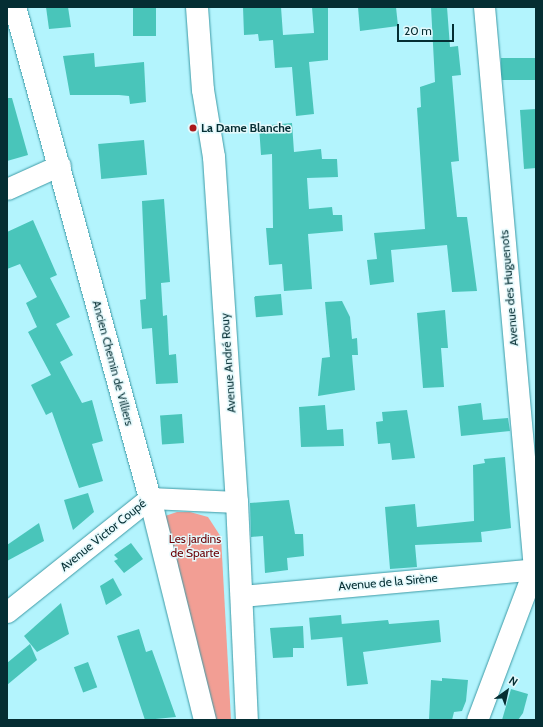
<!DOCTYPE html>
<html>
<head>
<meta charset="utf-8">
<style>
  body { margin:0 }
  #map { position:relative; width:543px; height:727px; overflow:hidden; background:#b3f4fd; font-family:Cabin,sans-serif }
  div>[style] { position:absolute }
  [style*='--x'] { left:calc(var(--x)*1px); top:calc(var(--y)*1px); width:calc(var(--w)*1px); rotate:calc(var(--a)*1deg) }
  .green>* { inset:0; background:#f29e94 }
  .building>* { inset:0; background:#49c5ba; transform-origin:0 0 }
  .roads { filter:drop-shadow(0 0 1px #3d9aa6) drop-shadow(0 0 1px #3d9aa6) }
  .street>* { height:21px; margin:-10.5px; padding:0 10.5px; transform-origin:10.5px; border-radius:10.5px; background:#fff }
  .secondary>* { height:22px; margin:-11px; padding:0 11px; transform-origin:11px; border-radius:11px; background:#fff }
  .dots>* { width:11px; height:11px; translate:-50% -50%; box-sizing:border-box; border:2px solid #e4f9fc; border-radius:50% }
  span { translate:-50% -50%; white-space:nowrap; text-align:center; line-height:1.15; -webkit-text-stroke:3px #e4f9fc; paint-order:stroke }
  .poi-label { font-size:12px; color:#052e33; font-weight:700 }
  .left { translate:0 -50%; text-align:left }
  .street-label { font-size:12px; color:#052e33 }
  .park-label { font-size:12px; color:#6c0005 }
  .frame { position:absolute; inset:0; border:8px solid #052e33; pointer-events:none }
  .north { position:absolute; left:487px; top:671px; width:40px; height:40px; -webkit-text-stroke:3px #e4f9fc; paint-order:stroke; rotate:33deg; font-size:11px; font-weight:700; line-height:16px; text-align:center; color:#052e33 }
  .north::after { content:''; display:block; margin:auto; width:14px; height:18px; background:#052e33; clip-path:polygon(50% 0,100% 100%,50% 72%,0 100%) }
  .scale { position:absolute; left:397px; top:24px; width:57px; height:18px; box-sizing:border-box; border:2px solid #052e33; border-top:0; padding-left:5px; font-size:12px; line-height:14px; white-space:nowrap; color:#052e33; -webkit-text-stroke:3px #e4f9fc; paint-order:stroke }
</style>
</head>
<body>
<div id="map">
  <div class="green">
    <i style="clip-path:polygon(177px 512px,190px 512px,208px 517px,221px 537px,231px 720px,214px 720px,165px 516px)"></i>
  </div>
  <div class="building">
    <i style="clip-path:polygon(46px 7px,68px 7px,71px 27px,49px 29px)"></i>
    <i style="left:133px;top:7px;width:23px;height:29px"></i>
    <i style="clip-path:polygon(243px 7px,281px 7px,283px 35px,314px 33px,312px 7px,328px 7px,328px 60px,309px 62px,314px 114px,296px 116px,292px 67px,275px 68px,273px 40px,259px 41px,258px 34px,244px 35px)"></i>
    <i style="clip-path:polygon(358px 7px,396px 7px,398px 26px,360px 31px)"></i>
    <i style="clip-path:polygon(431px 7px,447px 7px,450px 47px,458px 46px,461px 75px,452px 76px,459px 161px,451px 162px,457px 217px,467px 217px,477px 291px,452px 292px,447px 245px,391px 250px,394px 282px,370px 285px,367px 260px,377px 259px,374px 233px,425px 229px,417px 108px,421px 107px,420px 87px,435px 82px)"></i>
    <i style="clip-path:polygon(94px 53px,95px 67px,144px 62px,146px 102px,130px 104px,129px 96px,119px 95px,70px 95px,63px 56px)"></i>
    <i style="left:536px;top:58px;width:22px;height:35px;rotate:90deg"></i>
    <i style="clip-path:polygon(7px 98px,12px 98px,28px 155px,7px 161px)"></i>
    <i style="clip-path:polygon(536px 109px,536px 168px,524px 169px,520px 110px)"></i>
    <i style="clip-path:polygon(292px 123px,294px 152px,321px 149px,322px 159px,337px 159px,338px 177px,307px 178px,309px 209px,332px 207px,333px 215px,342px 215px,343px 231px,308px 234px,312px 289px,284px 291px,282px 264px,269px 265px,266px 228px,273px 228px,272px 154px,261px 155px,259px 126px)"></i>
    <i style="left:144px;top:140px;width:35px;height:46px;rotate:85deg"></i>
    <i style="clip-path:polygon(164px 199px,170px 282px,161px 283px,163px 316px,167px 315px,169px 355px,176px 354px,178px 383px,156px 384px,152px 328px,142px 329px,140px 300px,146px 299px,142px 201px)"></i>
    <i style="clip-path:polygon(33px 220px,57px 275px,50px 278px,70px 317px,56px 324px,73px 355px,60px 362px,82px 403px,92px 400px,103px 441px,92px 444px,103px 481px,79px 488px,52px 412px,46px 415px,31px 385px,51px 375px,28px 332px,37px 327px,26px 303px,37px 297px,20px 264px,7px 269px,7px 232px)"></i>
    <i style="left:281px;top:294px;width:21px;height:27px;rotate:85deg"></i>
    <i style="clip-path:polygon(342px 301px,350px 317px,352px 339px,357px 338px,358px 355px,352px 355px,355px 390px,318px 396px,322px 358px,330px 357px,325px 302px)"></i>
    <i style="clip-path:polygon(445px 310px,448px 348px,441px 348px,444px 387px,423px 388px,417px 313px)"></i>
    <i style="clip-path:polygon(481px 403px,483px 420px,508px 418px,510px 431px,461px 436px,458px 406px)"></i>
    <i style="clip-path:polygon(325px 405px,327px 430px,343px 429px,344px 446px,301px 447px,299px 407px)"></i>
    <i style="clip-path:polygon(407px 410px,415px 458px,392px 460px,390px 443px,378px 444px,376px 422px,383px 421px,382px 412px)"></i>
    <i style="left:182px;top:414px;width:29px;height:22px;rotate:86deg"></i>
    <i style="clip-path:polygon(505px 457px,511px 528px,481px 532px,482px 542px,415px 545px,417px 567px,390px 569px,385px 507px,415px 504px,417px 527px,474px 521px,473px 465px,485px 463px,484px 459px)"></i>
    <i style="clip-path:polygon(88px 493px,94px 512px,73px 530px,64px 500px)"></i>
    <i style="clip-path:polygon(289px 500px,295px 534px,303px 534px,304px 556px,287px 558px,288px 570px,265px 573px,263px 536px,251px 537px,250px 503px)"></i>
    <i style="clip-path:polygon(39px 523px,44px 541px,7px 561px,7px 545px)"></i>
    <i style="clip-path:polygon(131px 543px,143px 559px,124px 573px,114px 561px,118px 559px,114px 555px)"></i>
    <i style="clip-path:polygon(113px 578px,122px 595px,106px 605px,100px 586px)"></i>
    <i style="clip-path:polygon(61px 603px,69px 634px,37px 652px,24px 636px)"></i>
    <i style="left:341px;top:615px;width:22px;height:32px;rotate:85deg"></i>
    <i style="clip-path:polygon(388px 620px,389px 624px,439px 620px,441px 642px,363px 652px,368px 684px,347px 686px,341px 624px)"></i>
    <i style="clip-path:polygon(303px 626px,304px 648px,293px 648px,293px 657px,273px 658px,270px 628px)"></i>
    <i style="clip-path:polygon(139px 629px,146px 652px,152px 650px,176px 717px,145px 720px,117px 636px)"></i>
    <i style="clip-path:polygon(30px 644px,37px 660px,7px 685px,7px 663px)"></i>
    <i style="left:88px;top:662px;width:27px;height:15px;rotate:70deg"></i>
    <i style="clip-path:polygon(442px 678px,468px 680px,466px 701px,462px 711px,454px 712px,452px 720px,429px 720px,431px 680px,442px 681px)"></i>
    <i style="clip-path:polygon(511px 689px,528px 694px,523px 713px,518px 720px,502px 720px)"></i>
  </div>
  <div class="roads">
    <div class="street">
      <i style="--x:7;--y:189;--w:58;--a:-24.4"></i>
      <i style="--x:241;--y:596;--w:296;--a:-5.2"></i>
      <i style="--x:7;--y:612;--w:183;--a:-38.6"></i>
      <i style="--x:150;--y:498;--w:87;--a:2.6"></i>
      <i style="--x:477;--y:720;--w:161;--a:-69.3"></i>
      <i style="--x:534;--y:569;--w:564;--a:-95.08"></i>
    </div>
    <div class="secondary">
      <i style="--x:15;--y:7;--w:509;--a:74.63"></i>
      <i style="--x:150;--y:498;--w:229;--a:76.1"></i>
      <i style="--x:197;--y:7;--w:83;--a:85.9"></i>
      <i style="--x:203;--y:90;--w:68;--a:80.7"></i>
      <i style="--x:214;--y:157;--w:346;--a:86.2"></i>
      <i style="--x:237;--y:502;--w:218;--a:87.4"></i>
    </div>
  </div>
  <div class="dots">
    <i style="left:193px;top:128px;background:#ab181b"></i>
  </div>
  <div class="poi-label">
    <span class="left" style="left:201px;top:128px">La Dame Blanche</span>
  </div>
  <div class="street-label">
    <span style="left:509px;top:288px;rotate:-95deg">Avenue des Huguenots</span>
    <span style="left:113px;top:363px;rotate:75deg">Ancien Chemin de Villiers</span>
    <span style="left:228px;top:363px;rotate:-94deg">Avenue André Rouy</span>
    <span style="left:103px;top:535px;rotate:-39deg">Avenue Victor Coupé</span>
    <span style="left:388px;top:582px;rotate:-5deg">Avenue de la Sirène</span>
  </div>
  <div class="park-label">
    <span style="left:195px;top:546px">Les jardins<br>de Sparte</span>
  </div>
  <div class="frame"></div>
  <div class="north">N</div>
  <div class="scale">20 m</div>
</div>
</body>
</html>
